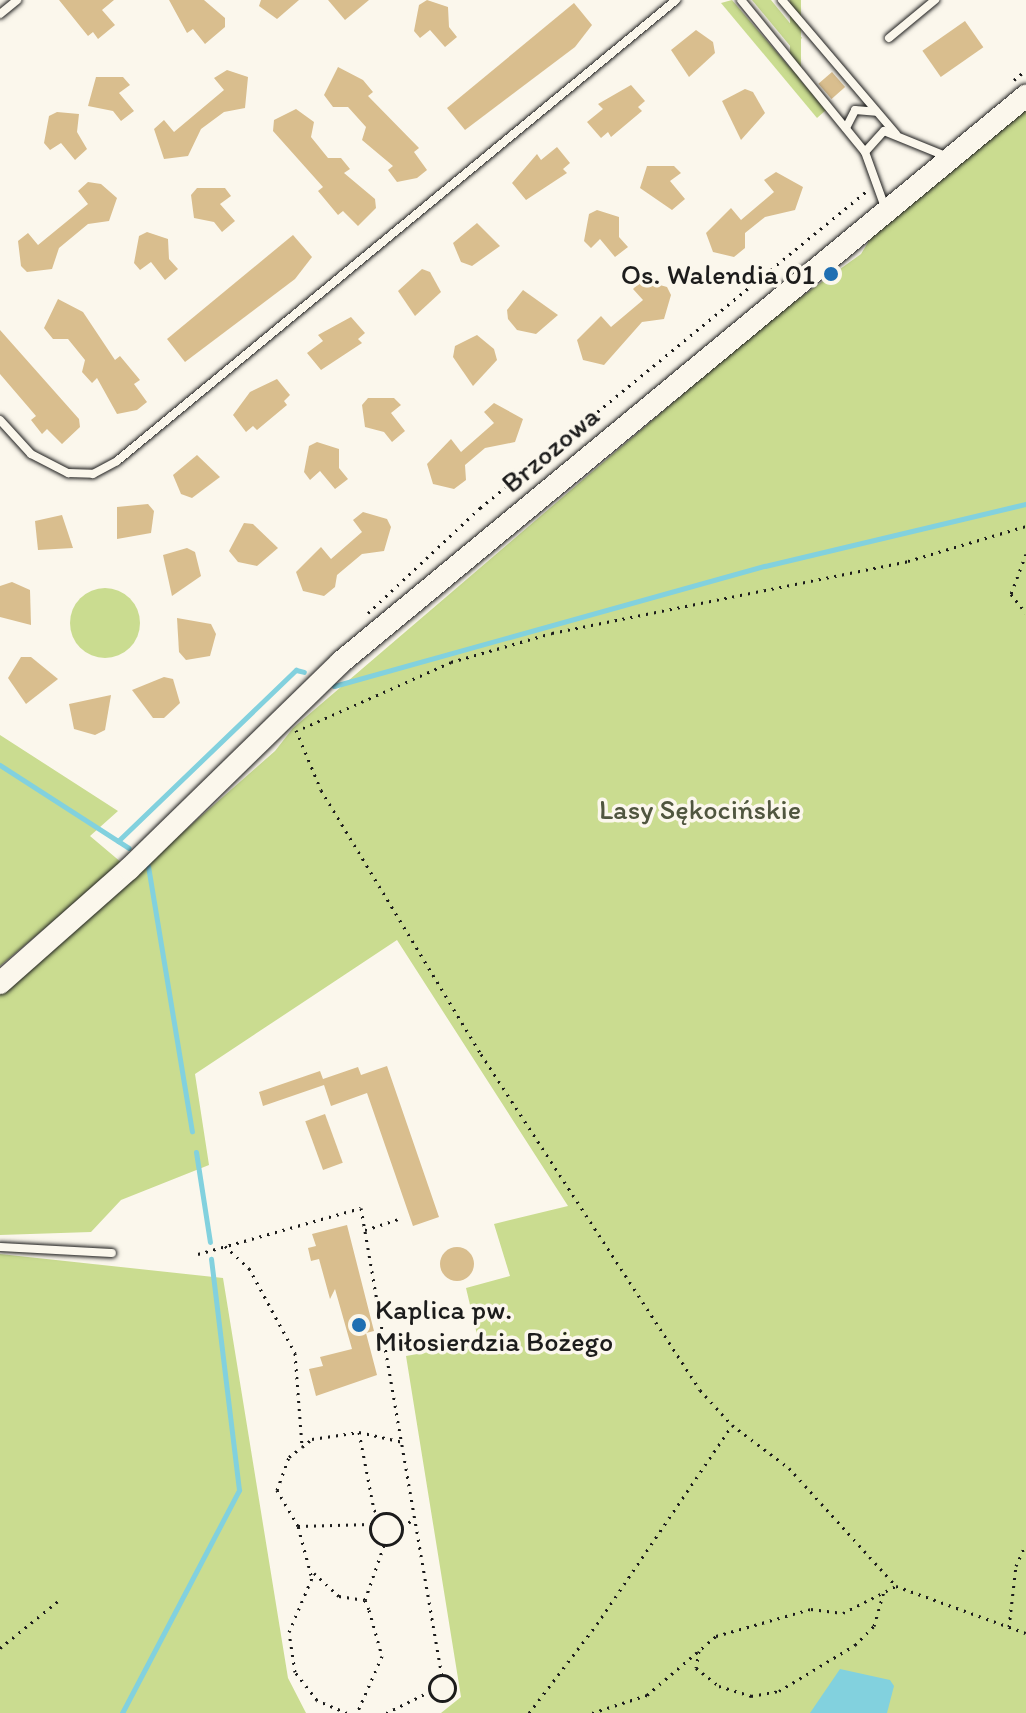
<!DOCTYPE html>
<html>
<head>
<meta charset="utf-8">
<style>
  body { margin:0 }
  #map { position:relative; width:1026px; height:1713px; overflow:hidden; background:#fbf7ec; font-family:Itim,sans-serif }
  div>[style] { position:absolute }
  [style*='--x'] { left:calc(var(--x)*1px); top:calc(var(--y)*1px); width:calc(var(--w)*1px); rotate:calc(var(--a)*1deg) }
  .green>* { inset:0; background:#cadc90; transform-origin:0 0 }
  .round { border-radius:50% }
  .water>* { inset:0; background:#82d1de }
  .stream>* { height:5px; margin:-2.5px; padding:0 2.5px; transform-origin:2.5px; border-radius:2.5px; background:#82d1de }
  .building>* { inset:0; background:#d9be8e; transform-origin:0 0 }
  .path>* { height:3px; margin-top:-1.5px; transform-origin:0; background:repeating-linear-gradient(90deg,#1c1c1c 0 2px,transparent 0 8px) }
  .path>.ring { margin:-1.5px; padding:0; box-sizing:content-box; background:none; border:3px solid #1c1c1c; border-radius:50% }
  .roads { filter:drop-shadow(0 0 2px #1c1c1c) drop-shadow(0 0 2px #1c1c1c) }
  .lane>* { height:8px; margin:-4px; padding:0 4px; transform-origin:4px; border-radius:4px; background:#fbf7ec }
  .secondary>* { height:22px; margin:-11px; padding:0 11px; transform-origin:11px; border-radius:11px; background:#fbf7ec }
  .dots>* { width:22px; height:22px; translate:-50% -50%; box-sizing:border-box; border:4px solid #fbf7ec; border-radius:50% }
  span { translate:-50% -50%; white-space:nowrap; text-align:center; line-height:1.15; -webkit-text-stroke:7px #fbf7ec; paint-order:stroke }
  .poi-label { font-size:28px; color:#1c1c1c }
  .right { translate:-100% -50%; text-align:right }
  .left { translate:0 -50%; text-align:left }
  .street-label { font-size:28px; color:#1c1c1c }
  .park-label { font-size:28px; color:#50563f }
</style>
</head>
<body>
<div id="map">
  <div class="green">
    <i style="clip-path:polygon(732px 0,826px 110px,817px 118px,721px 3px)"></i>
    <i style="clip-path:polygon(752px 0,771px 0,802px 38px,791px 47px)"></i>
    <i style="left:790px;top:0;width:11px;height:78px"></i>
    <i style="clip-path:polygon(1026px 101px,1026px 1713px,441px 1713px,461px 1697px,406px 1356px,479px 1343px,466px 1288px,510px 1276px,494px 1224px,568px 1206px,397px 940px,195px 1074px,209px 1165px,121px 1200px,91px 1232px,0 1235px,0 993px,275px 751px,293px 728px,773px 317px,861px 254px,878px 226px)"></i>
    <i class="round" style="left:70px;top:588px;width:70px;height:70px"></i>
    <i style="clip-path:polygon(0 735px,118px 811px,90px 836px,122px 863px,0 966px)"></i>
    <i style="clip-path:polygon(0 1254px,223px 1278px,288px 1678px,306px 1713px,0 1713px)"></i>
  </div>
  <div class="water">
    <i style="clip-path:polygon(840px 1669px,890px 1680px,894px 1686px,887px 1713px,810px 1713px)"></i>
  </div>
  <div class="stream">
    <i style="--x:334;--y:686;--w:447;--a:-15.6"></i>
    <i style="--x:765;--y:566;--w:268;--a:-13.4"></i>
    <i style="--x:0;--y:765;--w:153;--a:32.8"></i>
    <i style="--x:118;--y:841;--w:247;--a:-43.9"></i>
    <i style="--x:296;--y:670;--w:8;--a:14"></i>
    <i style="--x:148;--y:866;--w:269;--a:80.6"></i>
    <i style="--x:196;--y:1152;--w:91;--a:81.2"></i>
    <i style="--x:122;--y:1713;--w:252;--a:-62.3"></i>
    <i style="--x:239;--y:1490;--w:233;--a:-96.9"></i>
  </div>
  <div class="building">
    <i style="clip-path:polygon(59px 0,114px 0,102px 10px,115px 25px,98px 39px,93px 32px,88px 36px)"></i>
    <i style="clip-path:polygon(169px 0,204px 0,225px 18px,225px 27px,205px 44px,193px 29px,187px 33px)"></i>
    <i style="clip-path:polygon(261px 0,299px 0,277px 19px,259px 6px)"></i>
    <i style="clip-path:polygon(328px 0,369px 0,345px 20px)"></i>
    <i style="clip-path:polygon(427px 0,448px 7px,449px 27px,457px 37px,445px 47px,430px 30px,420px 38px,414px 31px,419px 5px)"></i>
    <i style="clip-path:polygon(574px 3px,592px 25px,575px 47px,465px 130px,447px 108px)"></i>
    <i style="left:965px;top:21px;width:32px;height:52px;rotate:55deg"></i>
    <i style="clip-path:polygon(696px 30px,713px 42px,715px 53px,689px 77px,671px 50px)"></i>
    <i style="clip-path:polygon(338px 67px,363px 80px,373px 92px,368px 96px,419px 148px,414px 152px,427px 170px,417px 178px,397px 182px,388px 170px,393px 166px,362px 140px,366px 127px,348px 107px,333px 107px,324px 95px)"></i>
    <i style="clip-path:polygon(227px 70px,248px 77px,245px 108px,224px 112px,201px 129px,188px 156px,164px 159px,154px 129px,164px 120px,174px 132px,224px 90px,214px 78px)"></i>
    <i style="left:832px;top:72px;width:20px;height:18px;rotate:49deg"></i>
    <i style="clip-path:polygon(96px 77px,123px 77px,130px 85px,119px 93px,134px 111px,121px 121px,113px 111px,88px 106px)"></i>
    <i style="clip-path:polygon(631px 85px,645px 101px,638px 107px,642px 111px,611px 137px,608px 132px,601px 138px,587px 122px,603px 109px,598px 104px)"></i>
    <i style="clip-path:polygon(745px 89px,753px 92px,765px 113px,741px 140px,722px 101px)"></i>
    <i style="clip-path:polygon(296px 109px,314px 122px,311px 137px,328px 158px,341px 158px,350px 169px,344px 173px,375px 199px,376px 208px,358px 226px,343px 211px,338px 215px,318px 191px,323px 187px,273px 131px,274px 120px)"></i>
    <i style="clip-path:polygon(57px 112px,79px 114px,77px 132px,87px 149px,75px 160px,61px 143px,50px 150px,44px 143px,49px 116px)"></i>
    <i style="clip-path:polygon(557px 147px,570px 163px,563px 169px,567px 173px,526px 200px,512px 183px,537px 154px,541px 160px)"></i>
    <i style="clip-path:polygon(647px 166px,674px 166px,681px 173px,670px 181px,685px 199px,672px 210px,640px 188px)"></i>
    <i style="clip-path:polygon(776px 172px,803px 187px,795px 210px,765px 217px,745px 233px,745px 248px,734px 257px,713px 252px,706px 233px,731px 208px,741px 220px,774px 192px,764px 180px)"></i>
    <i style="clip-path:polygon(88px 182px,101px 184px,117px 198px,109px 221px,88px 224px,59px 248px,52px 269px,27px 272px,21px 266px,18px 241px,28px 233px,38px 245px,71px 218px,88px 204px,78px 191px)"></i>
    <i style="clip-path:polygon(197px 188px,225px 188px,231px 196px,220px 204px,235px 221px,222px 232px,214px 222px,194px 218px,191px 195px)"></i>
    <i style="clip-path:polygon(597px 210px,619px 217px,619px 237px,628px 247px,615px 257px,600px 239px,591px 248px,584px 241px,589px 214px)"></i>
    <i style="clip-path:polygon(477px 223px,500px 246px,472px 266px,461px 262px,453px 243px)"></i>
    <i style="clip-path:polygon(147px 232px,168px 239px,169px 259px,178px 269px,165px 280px,151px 262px,140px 270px,134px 263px,139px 236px)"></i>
    <i style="clip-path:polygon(293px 235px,312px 257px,295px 279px,185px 362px,167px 339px)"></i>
    <i style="clip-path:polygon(422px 269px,430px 272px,441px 292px,415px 316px,398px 291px)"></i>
    <i style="clip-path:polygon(642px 280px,667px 287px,671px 295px,664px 319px,642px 322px,604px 365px,583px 360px,577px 340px,601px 316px,611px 327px,643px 300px,633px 289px)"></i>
    <i style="clip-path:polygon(523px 290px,558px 315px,536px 334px,517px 330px,508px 319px,507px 310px)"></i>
    <i style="clip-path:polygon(58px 299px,83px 312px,115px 360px,120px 356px,140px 380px,134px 384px,147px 402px,137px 410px,117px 414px,97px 378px,92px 383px,82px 372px,85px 360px,68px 339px,53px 339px,44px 328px)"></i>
    <i style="clip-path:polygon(351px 317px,365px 333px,358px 339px,362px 343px,321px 370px,307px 353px,323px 341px,318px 335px)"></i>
    <i style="clip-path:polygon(0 330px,79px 419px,80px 427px,62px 444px,47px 429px,42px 434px,31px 420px,36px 416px,0 374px)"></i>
    <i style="clip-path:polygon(477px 335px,494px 349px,497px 360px,473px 386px,453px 357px,455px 346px)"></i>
    <i style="clip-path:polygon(277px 379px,290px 395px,284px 401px,287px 405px,257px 430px,253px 426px,246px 432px,233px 415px,250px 392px)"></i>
    <i style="clip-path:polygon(368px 398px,394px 398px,401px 405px,391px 413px,405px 431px,392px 442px,384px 432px,365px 427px,362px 405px)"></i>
    <i style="clip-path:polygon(494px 403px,523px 419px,515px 442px,485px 448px,465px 465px,466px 480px,454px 489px,433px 484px,427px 464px,451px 439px,461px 452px,494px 423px,484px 412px)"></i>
    <i style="clip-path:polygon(317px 442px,339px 449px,339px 468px,348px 479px,335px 489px,320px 471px,310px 480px,304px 472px,309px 446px)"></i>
    <i style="clip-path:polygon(197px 455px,220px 477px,192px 498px,181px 494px,173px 475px)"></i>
    <i style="clip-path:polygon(148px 504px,154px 511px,151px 533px,117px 539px,117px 507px)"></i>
    <i style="clip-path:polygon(363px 512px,387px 519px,391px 527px,384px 551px,362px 554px,337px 575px,335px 587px,324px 596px,303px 591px,296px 572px,321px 547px,331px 559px,362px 532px,353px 520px)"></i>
    <i style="clip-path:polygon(62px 515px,73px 548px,38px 550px,35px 521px)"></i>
    <i style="clip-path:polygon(244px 523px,253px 524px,278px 548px,257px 566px,238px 562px,229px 551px)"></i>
    <i style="clip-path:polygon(187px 548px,195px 552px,201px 576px,172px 596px,163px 555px)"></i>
    <i style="clip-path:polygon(12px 582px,30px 590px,31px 625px,0 617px,0 586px)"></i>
    <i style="clip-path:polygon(177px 618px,211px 624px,216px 634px,210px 656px,186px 660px,179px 652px)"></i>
    <i style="clip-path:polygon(21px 657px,31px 657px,58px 679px,26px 704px,8px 678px)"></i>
    <i style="clip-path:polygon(164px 677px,173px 679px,180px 703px,164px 718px,153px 718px,132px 690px)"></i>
    <i style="clip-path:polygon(111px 695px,105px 730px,95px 735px,74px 729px,69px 704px)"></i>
    <i style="clip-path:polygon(387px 1066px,439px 1217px,413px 1226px,367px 1093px,331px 1106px,324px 1085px,263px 1106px,259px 1092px,320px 1071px,323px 1079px,358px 1067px,361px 1075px)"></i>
    <i style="left:325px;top:1114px;width:52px;height:21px;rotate:70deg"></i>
    <i style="clip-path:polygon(347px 1225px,374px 1331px,366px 1333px,377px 1375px,316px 1396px,309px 1369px,323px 1366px,320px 1357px,352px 1349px,335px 1289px,330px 1299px,319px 1259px,311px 1261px,308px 1248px,316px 1246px,312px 1234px)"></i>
    <i class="round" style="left:440px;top:1247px;width:34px;height:34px"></i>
  </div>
  <div class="path">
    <i style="--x:1014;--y:80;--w:16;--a:-40"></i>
    <i style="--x:1026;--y:554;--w:43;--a:110.6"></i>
    <i style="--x:1011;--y:594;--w:24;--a:52"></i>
    <i style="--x:368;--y:613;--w:154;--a:-43.2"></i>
    <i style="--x:480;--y:508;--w:502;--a:-39.34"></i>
    <i style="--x:303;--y:728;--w:162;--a:-24"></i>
    <i style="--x:451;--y:662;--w:105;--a:-16"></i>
    <i style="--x:552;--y:633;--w:363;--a:-11.4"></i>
    <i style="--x:908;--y:561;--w:123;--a:-16.5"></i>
    <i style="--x:296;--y:730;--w:65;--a:67.4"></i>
    <i style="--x:321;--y:790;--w:309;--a:58.8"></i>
    <i style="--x:481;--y:1054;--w:401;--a:56.9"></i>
    <i style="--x:700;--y:1390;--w:47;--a:47.6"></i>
    <i style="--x:732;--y:1425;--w:71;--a:37"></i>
    <i style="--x:789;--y:1468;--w:159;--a:47.8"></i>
    <i style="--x:896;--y:1586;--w:138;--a:19.9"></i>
    <i style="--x:365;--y:1230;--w:39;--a:-18"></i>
    <i style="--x:225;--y:1246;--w:33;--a:43"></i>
    <i style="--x:249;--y:1268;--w:97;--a:61.6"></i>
    <i style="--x:295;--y:1353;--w:94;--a:85.7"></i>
    <i style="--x:198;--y:1254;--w:169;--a:-15.8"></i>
    <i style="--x:361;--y:1208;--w:474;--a:80.2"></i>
    <i style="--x:359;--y:1432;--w:79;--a:79.1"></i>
    <i style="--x:374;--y:1510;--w:7;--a:34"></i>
    <i class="ring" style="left:370px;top:1513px;width:29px;height:29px"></i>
    <i style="--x:401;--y:1525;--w:15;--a:-20"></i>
    <i style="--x:298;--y:1526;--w:42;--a:-120.3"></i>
    <i style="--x:277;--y:1490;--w:35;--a:-70"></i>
    <i style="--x:289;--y:1457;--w:16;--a:-38"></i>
    <i style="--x:302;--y:1447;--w:13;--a:-39"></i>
    <i style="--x:312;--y:1439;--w:48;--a:-8.5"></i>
    <i style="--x:359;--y:1432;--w:45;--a:12.8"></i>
    <i style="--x:311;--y:1575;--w:51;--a:-104.9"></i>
    <i style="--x:298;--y:1526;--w:73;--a:-1.6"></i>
    <i style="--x:365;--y:1600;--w:58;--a:-70.9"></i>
    <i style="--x:1009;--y:1627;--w:61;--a:-83.5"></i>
    <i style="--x:1016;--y:1566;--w:24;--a:-66"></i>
    <i style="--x:0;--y:1648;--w:75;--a:-39"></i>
    <i style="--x:699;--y:1651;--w:17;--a:100"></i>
    <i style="--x:696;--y:1668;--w:29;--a:38"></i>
    <i style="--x:719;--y:1686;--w:34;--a:17"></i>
    <i style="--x:751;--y:1696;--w:28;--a:-10"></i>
    <i style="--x:779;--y:1691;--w:89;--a:-31.2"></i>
    <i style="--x:855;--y:1645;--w:27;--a:-45"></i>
    <i style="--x:874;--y:1626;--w:35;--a:-74"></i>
    <i class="ring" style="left:429px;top:1675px;width:23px;height:23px"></i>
    <i style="--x:347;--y:1713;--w:33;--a:-157"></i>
    <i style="--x:317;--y:1700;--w:36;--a:-128"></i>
    <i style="--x:295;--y:1672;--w:40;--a:-98.5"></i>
    <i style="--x:289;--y:1632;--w:64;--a:-67"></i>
    <i style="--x:314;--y:1573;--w:34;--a:43"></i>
    <i style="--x:339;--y:1596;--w:26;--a:9"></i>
    <i style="--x:365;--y:1600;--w:11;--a:68"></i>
    <i style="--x:369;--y:1610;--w:48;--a:74.2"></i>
    <i style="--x:382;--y:1656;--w:62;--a:113.7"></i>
    <i style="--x:386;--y:1713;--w:48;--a:-26"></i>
    <i style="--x:529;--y:1713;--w:112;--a:-52.6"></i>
    <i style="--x:597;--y:1624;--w:240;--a:-55.8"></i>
    <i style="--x:592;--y:1713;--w:58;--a:-18.1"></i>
    <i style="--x:647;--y:1695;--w:91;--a:-40.5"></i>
    <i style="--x:716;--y:1636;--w:99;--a:-15.9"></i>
    <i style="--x:811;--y:1609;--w:32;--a:7"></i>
    <i style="--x:843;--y:1613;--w:59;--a:-27"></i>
  </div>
  <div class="roads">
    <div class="lane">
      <i style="--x:741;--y:0;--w:196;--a:50.8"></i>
      <i style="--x:865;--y:152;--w:62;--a:70.1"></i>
      <i style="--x:782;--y:0;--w:176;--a:49.6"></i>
      <i style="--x:0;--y:14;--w:22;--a:-39"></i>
      <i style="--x:889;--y:38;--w:60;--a:-39.6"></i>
      <i style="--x:846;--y:128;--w:20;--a:-63"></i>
      <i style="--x:855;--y:110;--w:21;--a:5"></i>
      <i style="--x:865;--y:152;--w:28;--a:-48"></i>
      <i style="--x:884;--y:131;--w:69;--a:22.1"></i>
      <i style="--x:0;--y:420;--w:46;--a:47.6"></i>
      <i style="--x:31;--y:454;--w:42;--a:27.2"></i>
      <i style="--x:68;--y:473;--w:25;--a:2"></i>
      <i style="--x:93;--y:474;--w:27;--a:-28"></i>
      <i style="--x:117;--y:461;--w:725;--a:-39.51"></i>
      <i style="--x:0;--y:1247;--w:112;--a:3.1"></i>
    </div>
    <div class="secondary">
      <i style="--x:0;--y:983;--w:172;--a:-41.5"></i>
      <i style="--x:129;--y:869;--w:296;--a:-44.3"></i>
      <i style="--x:341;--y:662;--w:889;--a:-39.57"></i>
    </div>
  </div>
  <div class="dots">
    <i style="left:831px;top:274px;background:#1f6fb2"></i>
    <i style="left:359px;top:1325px;background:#1f6fb2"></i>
  </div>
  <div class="poi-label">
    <span class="right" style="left:815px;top:274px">Os. Walendia 01</span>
    <span class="left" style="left:375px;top:1325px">Kaplica pw.<br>Miłosierdzia Bożego</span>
  </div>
  <div class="street-label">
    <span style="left:550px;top:449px;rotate:-40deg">Brzozowa</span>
  </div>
  <div class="park-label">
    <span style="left:700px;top:809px">Lasy Sękocińskie</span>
  </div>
</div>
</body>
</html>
